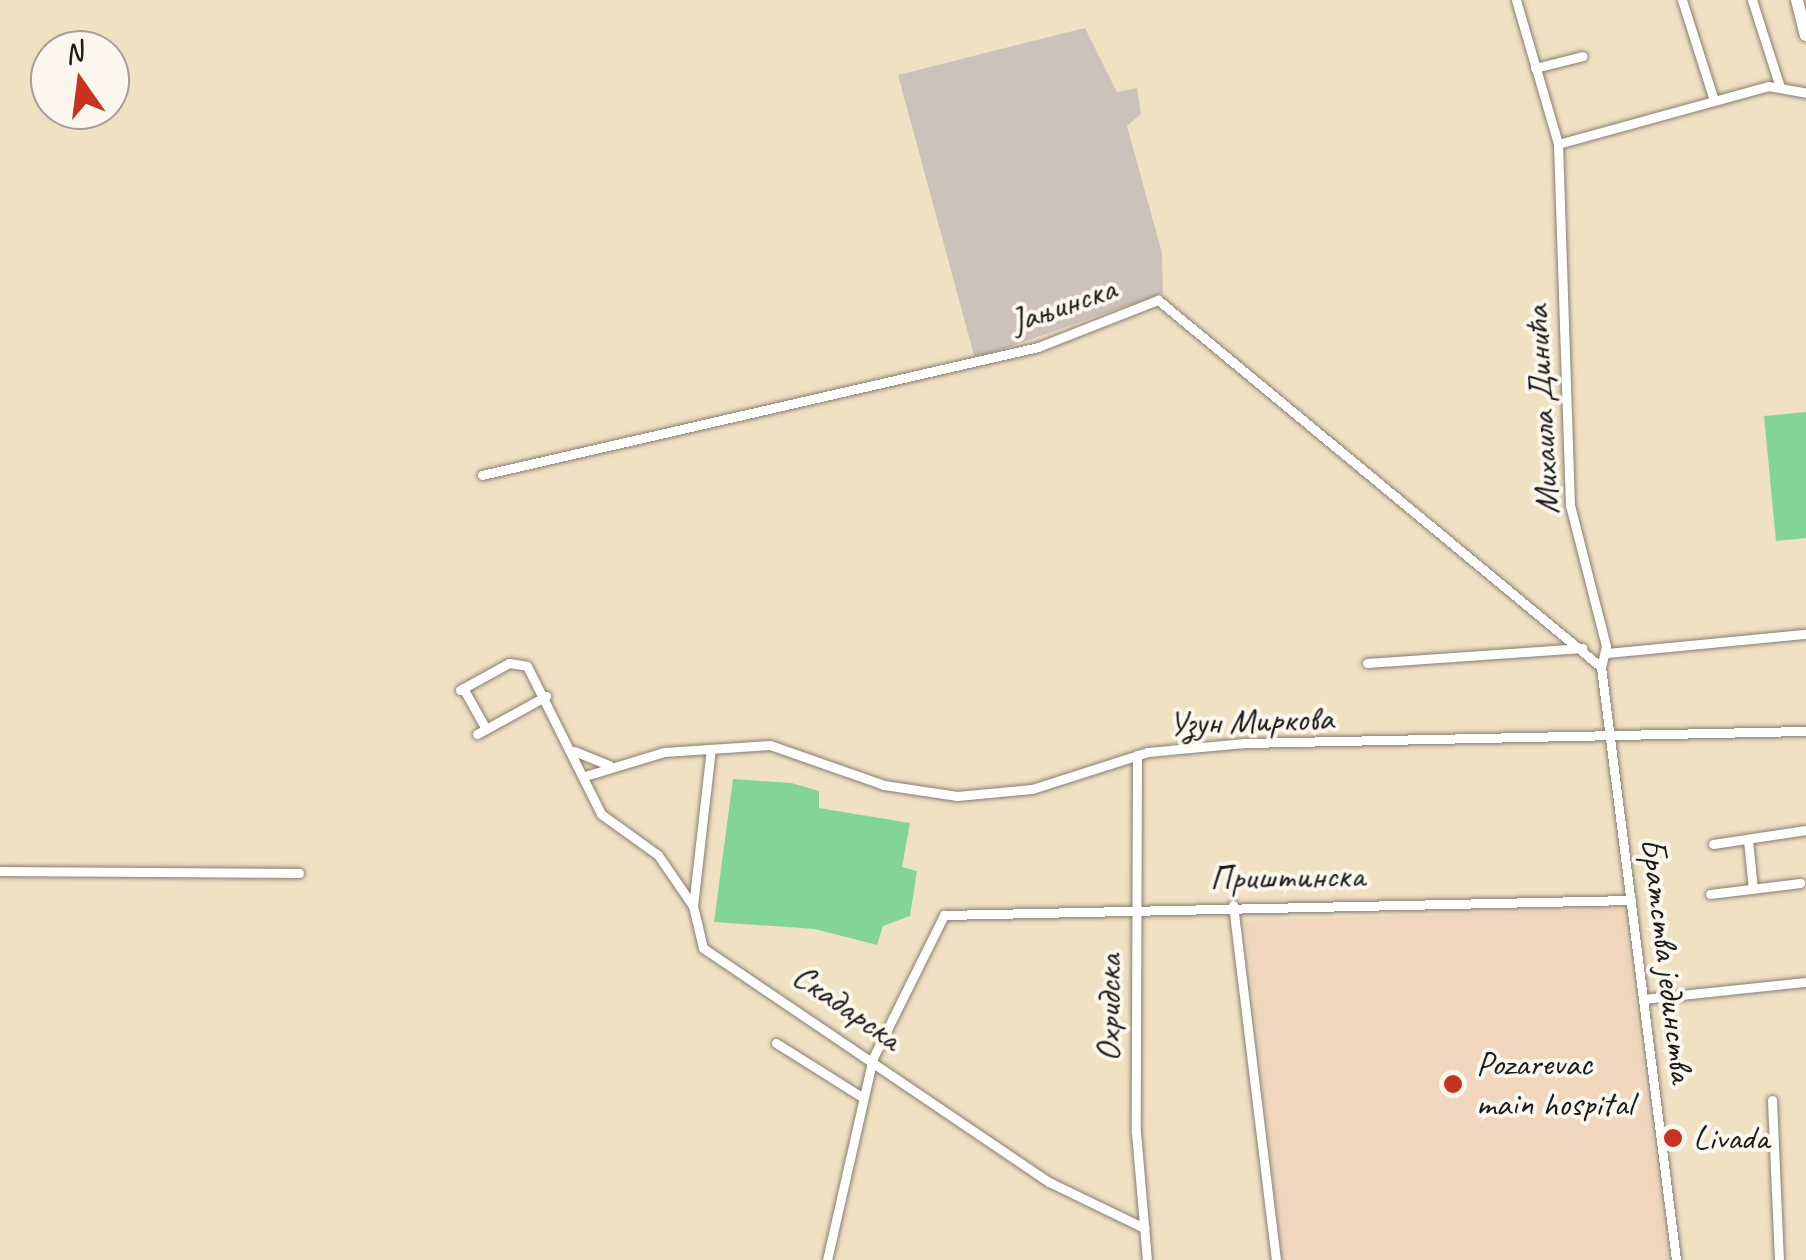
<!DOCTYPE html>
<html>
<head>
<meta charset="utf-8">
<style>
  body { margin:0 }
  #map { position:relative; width:1806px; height:1260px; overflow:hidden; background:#f0e1c2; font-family:Caveat,sans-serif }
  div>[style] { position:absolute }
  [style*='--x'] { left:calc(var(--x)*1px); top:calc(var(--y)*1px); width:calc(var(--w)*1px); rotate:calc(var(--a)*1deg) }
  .built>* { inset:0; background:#efd6bc }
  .industrial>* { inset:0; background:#cdc2b9 }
  .green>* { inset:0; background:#83d595 }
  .roads { filter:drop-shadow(0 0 2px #867e6f) drop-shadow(0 0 2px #867e6f) }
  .minor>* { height:9px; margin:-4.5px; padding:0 4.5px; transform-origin:4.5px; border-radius:4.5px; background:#fff }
  .secondary>* { height:12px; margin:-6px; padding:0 6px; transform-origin:6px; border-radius:6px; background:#fff }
  .dots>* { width:28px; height:28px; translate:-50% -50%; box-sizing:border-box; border:5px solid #fbf7ec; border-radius:50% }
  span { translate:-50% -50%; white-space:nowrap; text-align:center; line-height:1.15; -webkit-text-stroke:8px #fbf7ec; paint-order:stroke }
  .street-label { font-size:35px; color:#1c1c1c }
  .poi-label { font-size:35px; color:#1c1c1c }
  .left { translate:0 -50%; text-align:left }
  .north { position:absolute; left:30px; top:30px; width:100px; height:100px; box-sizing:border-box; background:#fbf7ec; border:2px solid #a29f99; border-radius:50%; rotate:346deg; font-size:28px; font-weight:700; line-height:40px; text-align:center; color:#1c1c1c }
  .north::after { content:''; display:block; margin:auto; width:35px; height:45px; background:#c8321e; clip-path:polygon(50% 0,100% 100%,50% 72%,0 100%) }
</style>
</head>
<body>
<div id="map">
  <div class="built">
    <i style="clip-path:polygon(1623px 909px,1668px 1260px,1282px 1260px,1245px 921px)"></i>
  </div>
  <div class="industrial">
    <i style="clip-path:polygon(1085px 28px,1117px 92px,1137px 88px,1141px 114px,1127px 126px,1162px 253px,1163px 293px,975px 359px,898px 75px)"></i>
  </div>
  <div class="green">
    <i style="clip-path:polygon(1806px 412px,1806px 538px,1776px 541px,1764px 416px)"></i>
    <i style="clip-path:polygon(733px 779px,791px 783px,819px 791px,819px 808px,910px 823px,902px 867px,917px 871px,910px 916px,883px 926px,877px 945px,815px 929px,714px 922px)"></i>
  </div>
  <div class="roads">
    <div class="minor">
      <i style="--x:1516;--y:0;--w:150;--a:73.7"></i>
      <i style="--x:1558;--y:144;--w:361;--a:88.1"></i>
      <i style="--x:1570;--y:505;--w:146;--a:75.7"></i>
      <i style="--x:1606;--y:646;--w:22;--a:103"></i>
      <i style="--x:1682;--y:0;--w:105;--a:72.3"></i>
      <i style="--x:1752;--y:0;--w:91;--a:72.2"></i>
      <i style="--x:1535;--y:68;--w:49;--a:-14"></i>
      <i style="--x:1558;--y:144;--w:218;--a:-15.4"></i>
      <i style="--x:1768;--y:86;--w:39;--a:10"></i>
      <i style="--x:482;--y:475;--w:571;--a:-12.96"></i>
      <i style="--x:1038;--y:347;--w:129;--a:-21.4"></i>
      <i style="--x:1158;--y:300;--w:575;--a:39.64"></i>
      <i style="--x:1607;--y:653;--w:200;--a:-5.5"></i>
      <i style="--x:1367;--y:663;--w:216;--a:-4"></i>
      <i style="--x:1601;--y:667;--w:598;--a:82.79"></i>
      <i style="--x:463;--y:688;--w:47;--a:60.7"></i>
      <i style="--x:460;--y:690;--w:56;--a:-28.9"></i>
      <i style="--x:509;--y:663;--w:18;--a:9"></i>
      <i style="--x:527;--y:666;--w:165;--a:63.4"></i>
      <i style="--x:601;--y:814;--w:70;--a:35.7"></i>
      <i style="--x:658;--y:855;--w:62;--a:55.5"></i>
      <i style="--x:693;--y:906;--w:43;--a:76.6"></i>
      <i style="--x:703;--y:948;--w:418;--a:34.1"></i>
      <i style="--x:1049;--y:1182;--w:106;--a:25.8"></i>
      <i style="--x:477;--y:734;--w:79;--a:-28.8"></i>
      <i style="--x:574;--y:751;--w:38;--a:22"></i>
      <i style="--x:1137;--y:755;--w:377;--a:90.2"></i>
      <i style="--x:1136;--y:1132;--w:128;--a:85.1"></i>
      <i style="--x:585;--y:776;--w:83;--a:-16.9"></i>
      <i style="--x:664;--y:752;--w:106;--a:-3.8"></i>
      <i style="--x:770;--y:745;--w:121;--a:19.3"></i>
      <i style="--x:884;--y:785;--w:74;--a:8.6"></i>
      <i style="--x:957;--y:796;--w:75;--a:-5.3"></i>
      <i style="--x:1032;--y:789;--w:122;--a:-17.7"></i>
      <i style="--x:1148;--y:752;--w:97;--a:-5.3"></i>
      <i style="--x:1245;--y:743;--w:561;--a:-1.23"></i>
      <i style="--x:1748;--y:840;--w:49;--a:84.2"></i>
      <i style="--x:1713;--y:844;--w:94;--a:-8.6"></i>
      <i style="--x:0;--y:871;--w:299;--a:0.4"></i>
      <i style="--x:1710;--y:894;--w:91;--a:-7"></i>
      <i style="--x:1233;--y:905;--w:358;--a:83.1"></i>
      <i style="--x:693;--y:906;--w:158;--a:-83.5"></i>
      <i style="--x:1643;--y:999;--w:164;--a:-6"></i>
      <i style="--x:776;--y:1043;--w:102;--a:32.1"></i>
      <i style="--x:1772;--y:1100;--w:160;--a:87.5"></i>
      <i style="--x:827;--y:1260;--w:207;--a:-77.2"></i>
      <i style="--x:873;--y:1058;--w:160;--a:-63.6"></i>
      <i style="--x:944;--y:915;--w:687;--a:-1.25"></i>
    </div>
    <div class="secondary">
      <i style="--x:1797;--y:0;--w:36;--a:76"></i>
    </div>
  </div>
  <div class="dots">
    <i style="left:1453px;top:1084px;background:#c8321e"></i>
    <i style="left:1673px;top:1138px;background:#c8321e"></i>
  </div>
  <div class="street-label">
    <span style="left:1063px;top:305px;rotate:-19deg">Јањинска</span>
    <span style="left:1542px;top:410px;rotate:-93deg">Михаила Динића</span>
    <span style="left:1251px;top:721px;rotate:-2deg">Узун Миркова</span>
    <span style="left:1287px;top:877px;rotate:-1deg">Приштинска</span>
    <span style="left:1667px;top:960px;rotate:83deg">Братства јединства</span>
    <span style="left:847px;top:1007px;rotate:35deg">Скадарска</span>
    <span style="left:1109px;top:1008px;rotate:-89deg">Охридска</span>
  </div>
  <div class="poi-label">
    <span class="left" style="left:1476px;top:1084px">Pozarevac<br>main hospital</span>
    <span class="left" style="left:1693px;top:1138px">Livada</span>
  </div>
  <div class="north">N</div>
</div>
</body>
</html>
